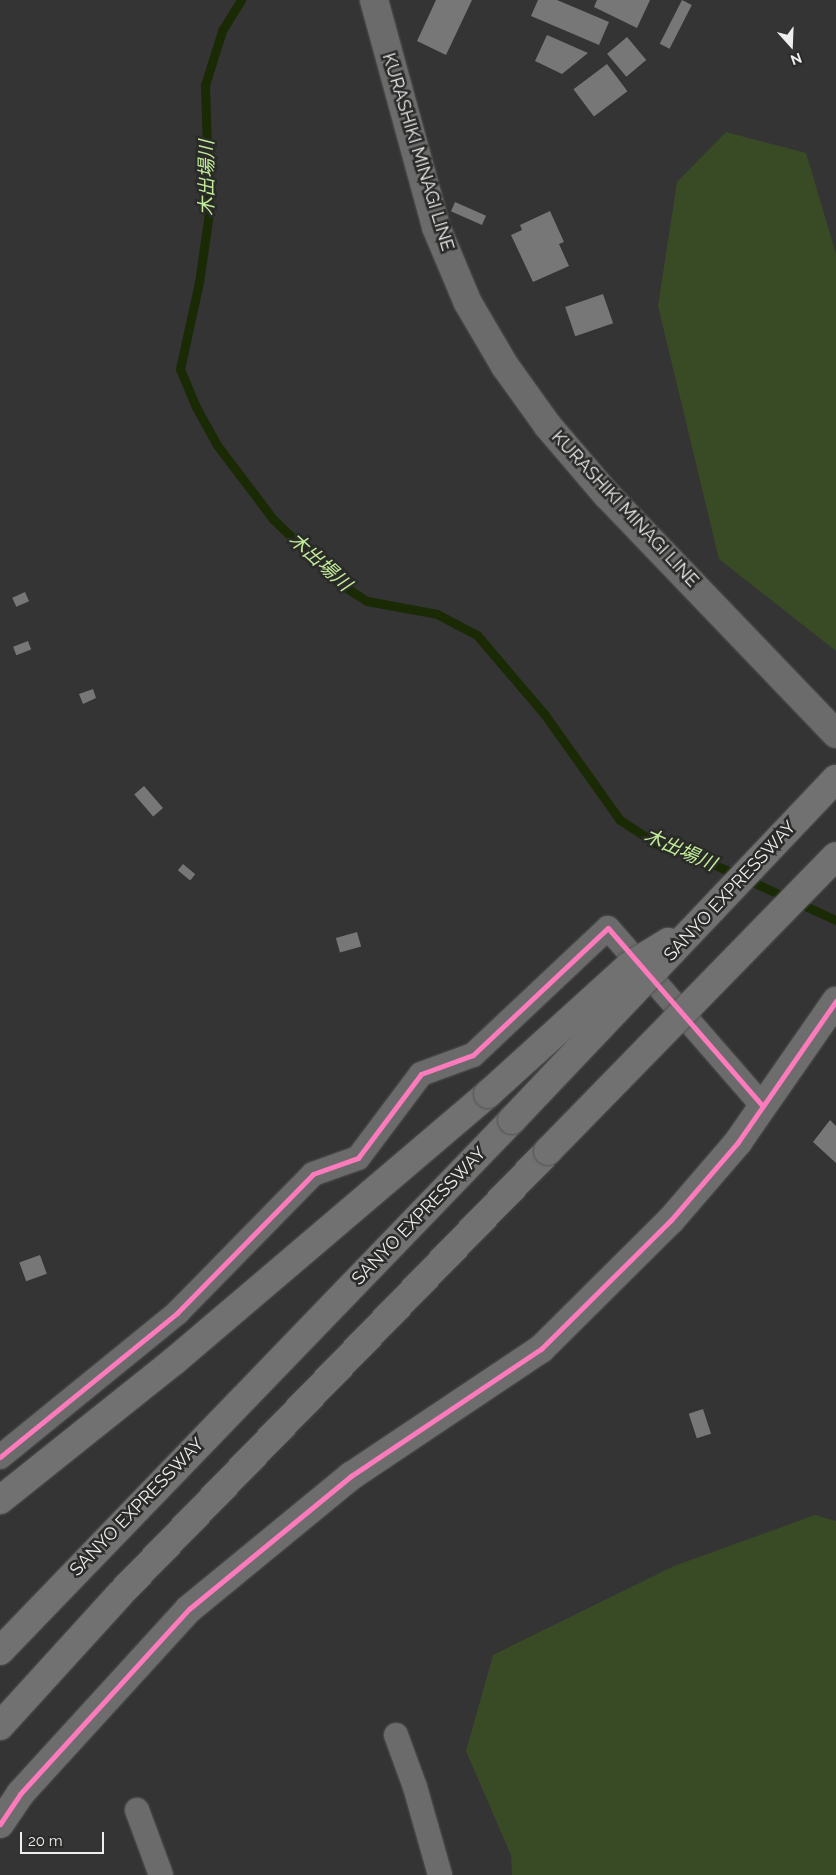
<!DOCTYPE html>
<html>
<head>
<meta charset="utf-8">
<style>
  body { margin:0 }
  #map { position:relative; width:836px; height:1875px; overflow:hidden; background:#343434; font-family:Raleway,"Noto Sans JP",sans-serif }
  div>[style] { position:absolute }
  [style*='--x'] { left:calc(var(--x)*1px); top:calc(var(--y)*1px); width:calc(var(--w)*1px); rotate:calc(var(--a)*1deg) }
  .green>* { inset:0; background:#394b25 }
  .stream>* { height:9px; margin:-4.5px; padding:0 4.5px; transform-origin:4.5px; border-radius:4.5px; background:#1a2a05 }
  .building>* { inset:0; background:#777; transform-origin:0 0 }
  .roads { filter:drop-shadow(0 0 1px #525252) drop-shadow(0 0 1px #525252) }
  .street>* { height:24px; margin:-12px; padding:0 12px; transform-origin:12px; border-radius:12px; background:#6b6b6b }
  .secondary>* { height:28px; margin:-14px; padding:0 14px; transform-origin:14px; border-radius:14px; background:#6d6d6d }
  .primary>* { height:28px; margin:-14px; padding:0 14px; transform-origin:14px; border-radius:14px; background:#6b6b6b }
  .highway>* { height:28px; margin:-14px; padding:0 14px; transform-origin:14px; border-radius:14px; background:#717172 }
  .bridges { filter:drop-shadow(0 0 1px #525252) drop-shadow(0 0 1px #525252) }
  .highway-bridge>* { height:28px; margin:-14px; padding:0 14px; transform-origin:14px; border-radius:14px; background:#717172 }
  .cycleway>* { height:5px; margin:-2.5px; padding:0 2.5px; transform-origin:2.5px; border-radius:2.5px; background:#fd7abc }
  span { translate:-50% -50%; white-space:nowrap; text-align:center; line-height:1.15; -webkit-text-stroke:5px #2a2b29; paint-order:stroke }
  .street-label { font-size:18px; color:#edeeed }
  .water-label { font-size:19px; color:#c2ec99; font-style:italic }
  .north { position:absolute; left:766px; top:20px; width:50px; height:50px; -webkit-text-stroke:4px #2a2b29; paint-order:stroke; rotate:160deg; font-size:14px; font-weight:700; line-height:20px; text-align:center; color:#edeeed }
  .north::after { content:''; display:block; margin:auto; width:18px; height:22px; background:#edeeed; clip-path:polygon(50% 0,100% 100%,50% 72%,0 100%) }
  .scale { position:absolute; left:20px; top:1832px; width:84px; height:22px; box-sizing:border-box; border:2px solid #edeeed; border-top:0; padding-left:6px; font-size:15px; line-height:18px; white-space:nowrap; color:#edeeed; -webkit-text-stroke:4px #2a2b29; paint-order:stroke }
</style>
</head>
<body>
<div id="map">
  <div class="green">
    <i style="clip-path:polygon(726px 132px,806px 153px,836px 254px,836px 651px,719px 559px,658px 306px,677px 182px)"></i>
    <i style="clip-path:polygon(815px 1515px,836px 1521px,836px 1875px,512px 1875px,511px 1855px,466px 1751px,493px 1655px,674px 1566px)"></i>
  </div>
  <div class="stream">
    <i style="--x:241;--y:0;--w:36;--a:122"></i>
    <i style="--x:222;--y:31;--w:57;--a:107.5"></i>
    <i style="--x:205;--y:85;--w:128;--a:88.2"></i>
    <i style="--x:209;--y:213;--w:70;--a:98.2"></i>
    <i style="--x:199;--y:282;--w:89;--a:102.3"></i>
    <i style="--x:180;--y:369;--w:41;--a:67.2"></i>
    <i style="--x:196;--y:407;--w:43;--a:61.1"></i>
    <i style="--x:217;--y:445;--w:93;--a:52.9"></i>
    <i style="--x:273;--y:519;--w:92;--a:44.1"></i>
    <i style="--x:339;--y:583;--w:33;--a:33"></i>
    <i style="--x:367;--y:601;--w:71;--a:10.5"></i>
    <i style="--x:437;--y:614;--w:45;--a:27.7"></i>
    <i style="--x:477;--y:635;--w:105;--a:49.6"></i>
    <i style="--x:545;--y:715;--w:129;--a:54.5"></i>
    <i style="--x:620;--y:820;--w:44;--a:33"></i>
    <i style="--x:657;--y:844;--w:35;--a:16"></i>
    <i style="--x:691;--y:854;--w:159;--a:24.5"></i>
  </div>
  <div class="building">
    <i style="clip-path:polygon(436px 0,472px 0,446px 55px,417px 41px)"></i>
    <i style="clip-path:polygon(538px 0,557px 0,609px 22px,599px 45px,531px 16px)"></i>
    <i style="clip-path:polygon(597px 0,650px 0,637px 28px,594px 7px)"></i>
    <i style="left:682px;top:0;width:11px;height:49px;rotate:27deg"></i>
    <i style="clip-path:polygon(547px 35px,588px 53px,562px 74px,535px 61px)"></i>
    <i style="left:627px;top:37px;width:30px;height:26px;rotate:50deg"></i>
    <i style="left:607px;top:64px;width:34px;height:42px;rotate:53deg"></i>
    <i style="left:455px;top:202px;width:34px;height:10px;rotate:24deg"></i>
    <i style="clip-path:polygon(550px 211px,564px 242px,559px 244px,569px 266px,533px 282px,511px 235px,522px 230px,520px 225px)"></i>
    <i style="left:603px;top:294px;width:31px;height:40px;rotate:71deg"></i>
    <i style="left:25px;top:592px;width:10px;height:14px;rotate:66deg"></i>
    <i style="left:28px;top:641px;width:9px;height:16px;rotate:69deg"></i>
    <i style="clip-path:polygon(93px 689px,96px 698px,83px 704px,79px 694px)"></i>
    <i style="left:144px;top:786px;width:29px;height:13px;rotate:49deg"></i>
    <i style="left:183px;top:864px;width:16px;height:8px;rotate:40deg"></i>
    <i style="left:357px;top:932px;width:15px;height:22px;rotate:74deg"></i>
    <i style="clip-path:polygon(830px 1120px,836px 1126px,836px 1163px,813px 1142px)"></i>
    <i style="left:40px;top:1255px;width:20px;height:22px;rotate:70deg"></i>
    <i style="left:703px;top:1409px;width:26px;height:15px;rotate:72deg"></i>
  </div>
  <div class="roads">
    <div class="street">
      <i style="--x:0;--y:1457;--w:228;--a:-39.1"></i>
      <i style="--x:177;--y:1313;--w:194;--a:-45.6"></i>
      <i style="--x:313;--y:1174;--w:48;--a:-19.6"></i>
      <i style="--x:358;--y:1158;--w:105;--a:-53.1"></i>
      <i style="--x:421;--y:1074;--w:55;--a:-20.1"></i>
      <i style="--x:473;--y:1055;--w:185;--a:-43.3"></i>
      <i style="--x:608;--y:928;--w:236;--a:49"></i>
      <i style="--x:396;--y:1735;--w:55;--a:69.9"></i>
      <i style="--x:415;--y:1787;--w:91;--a:74.1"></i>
      <i style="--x:137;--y:1810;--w:69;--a:69.7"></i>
    </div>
    <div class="secondary">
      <i style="--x:0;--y:1824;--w:36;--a:-56"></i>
      <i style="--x:20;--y:1794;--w:251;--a:-47.6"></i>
      <i style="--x:189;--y:1609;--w:210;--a:-39.4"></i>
      <i style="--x:351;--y:1476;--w:229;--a:-33.8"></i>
      <i style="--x:541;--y:1349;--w:183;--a:-44.8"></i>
      <i style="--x:671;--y:1220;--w:103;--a:-49.3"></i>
      <i style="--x:738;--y:1142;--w:172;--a:-55.2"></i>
    </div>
    <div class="primary">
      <i style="--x:374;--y:0;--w:235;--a:74.7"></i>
      <i style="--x:436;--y:227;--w:82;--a:67.2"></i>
      <i style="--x:468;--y:303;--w:73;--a:59.6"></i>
      <i style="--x:505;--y:366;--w:74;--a:54.4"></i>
      <i style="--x:548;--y:426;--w:91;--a:49.5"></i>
      <i style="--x:607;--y:495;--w:331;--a:46.2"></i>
    </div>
    <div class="highway">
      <i style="--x:0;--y:1500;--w:221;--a:-38.6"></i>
      <i style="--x:173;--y:1362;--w:414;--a:-40.4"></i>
      <i style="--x:0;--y:1651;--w:738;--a:-46.04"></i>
      <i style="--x:0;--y:1726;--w:177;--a:-47.7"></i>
      <i style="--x:119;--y:1595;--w:617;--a:-45.98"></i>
    </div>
  </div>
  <div class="bridges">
    <div class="highway-bridge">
      <i style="--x:488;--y:1094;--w:190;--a:-42.2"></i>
      <i style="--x:629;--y:966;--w:46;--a:-31.6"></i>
      <i style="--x:512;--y:1120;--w:470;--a:-46.5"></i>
      <i style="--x:548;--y:1151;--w:412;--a:-45.7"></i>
    </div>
  </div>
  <div class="cycleway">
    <i style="--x:0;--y:1457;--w:228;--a:-39.1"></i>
    <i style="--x:177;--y:1313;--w:194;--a:-45.6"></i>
    <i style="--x:313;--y:1174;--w:48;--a:-19.6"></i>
    <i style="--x:358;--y:1158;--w:105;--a:-53.1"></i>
    <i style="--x:421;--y:1074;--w:55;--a:-20.1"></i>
    <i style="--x:473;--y:1055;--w:185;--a:-43.3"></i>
    <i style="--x:608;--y:928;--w:236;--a:49"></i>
    <i style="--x:0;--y:1824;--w:36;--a:-56"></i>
    <i style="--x:20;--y:1794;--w:251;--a:-47.6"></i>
    <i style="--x:189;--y:1609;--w:210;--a:-39.4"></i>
    <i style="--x:351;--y:1476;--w:229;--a:-33.8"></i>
    <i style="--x:541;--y:1349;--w:183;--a:-44.8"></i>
    <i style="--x:671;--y:1220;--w:103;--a:-49.3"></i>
    <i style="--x:738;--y:1142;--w:172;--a:-55.2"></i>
  </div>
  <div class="street-label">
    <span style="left:418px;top:152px;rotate:73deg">KURASHIKI MINAGI LINE</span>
    <span style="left:625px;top:509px;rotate:47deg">KURASHIKI MINAGI LINE</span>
    <span style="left:730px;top:891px;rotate:-47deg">SANYO EXPRESSWAY</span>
    <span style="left:419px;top:1216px;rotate:-46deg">SANYO EXPRESSWAY</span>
    <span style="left:137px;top:1507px;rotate:-46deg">SANYO EXPRESSWAY</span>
  </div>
  <div class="water-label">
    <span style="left:207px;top:178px;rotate:-90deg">木出場川</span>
    <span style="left:320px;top:562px;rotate:42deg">木出場川</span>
    <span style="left:680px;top:850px;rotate:24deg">木出場川</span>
  </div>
  <div class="north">N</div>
  <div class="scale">20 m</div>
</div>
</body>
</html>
